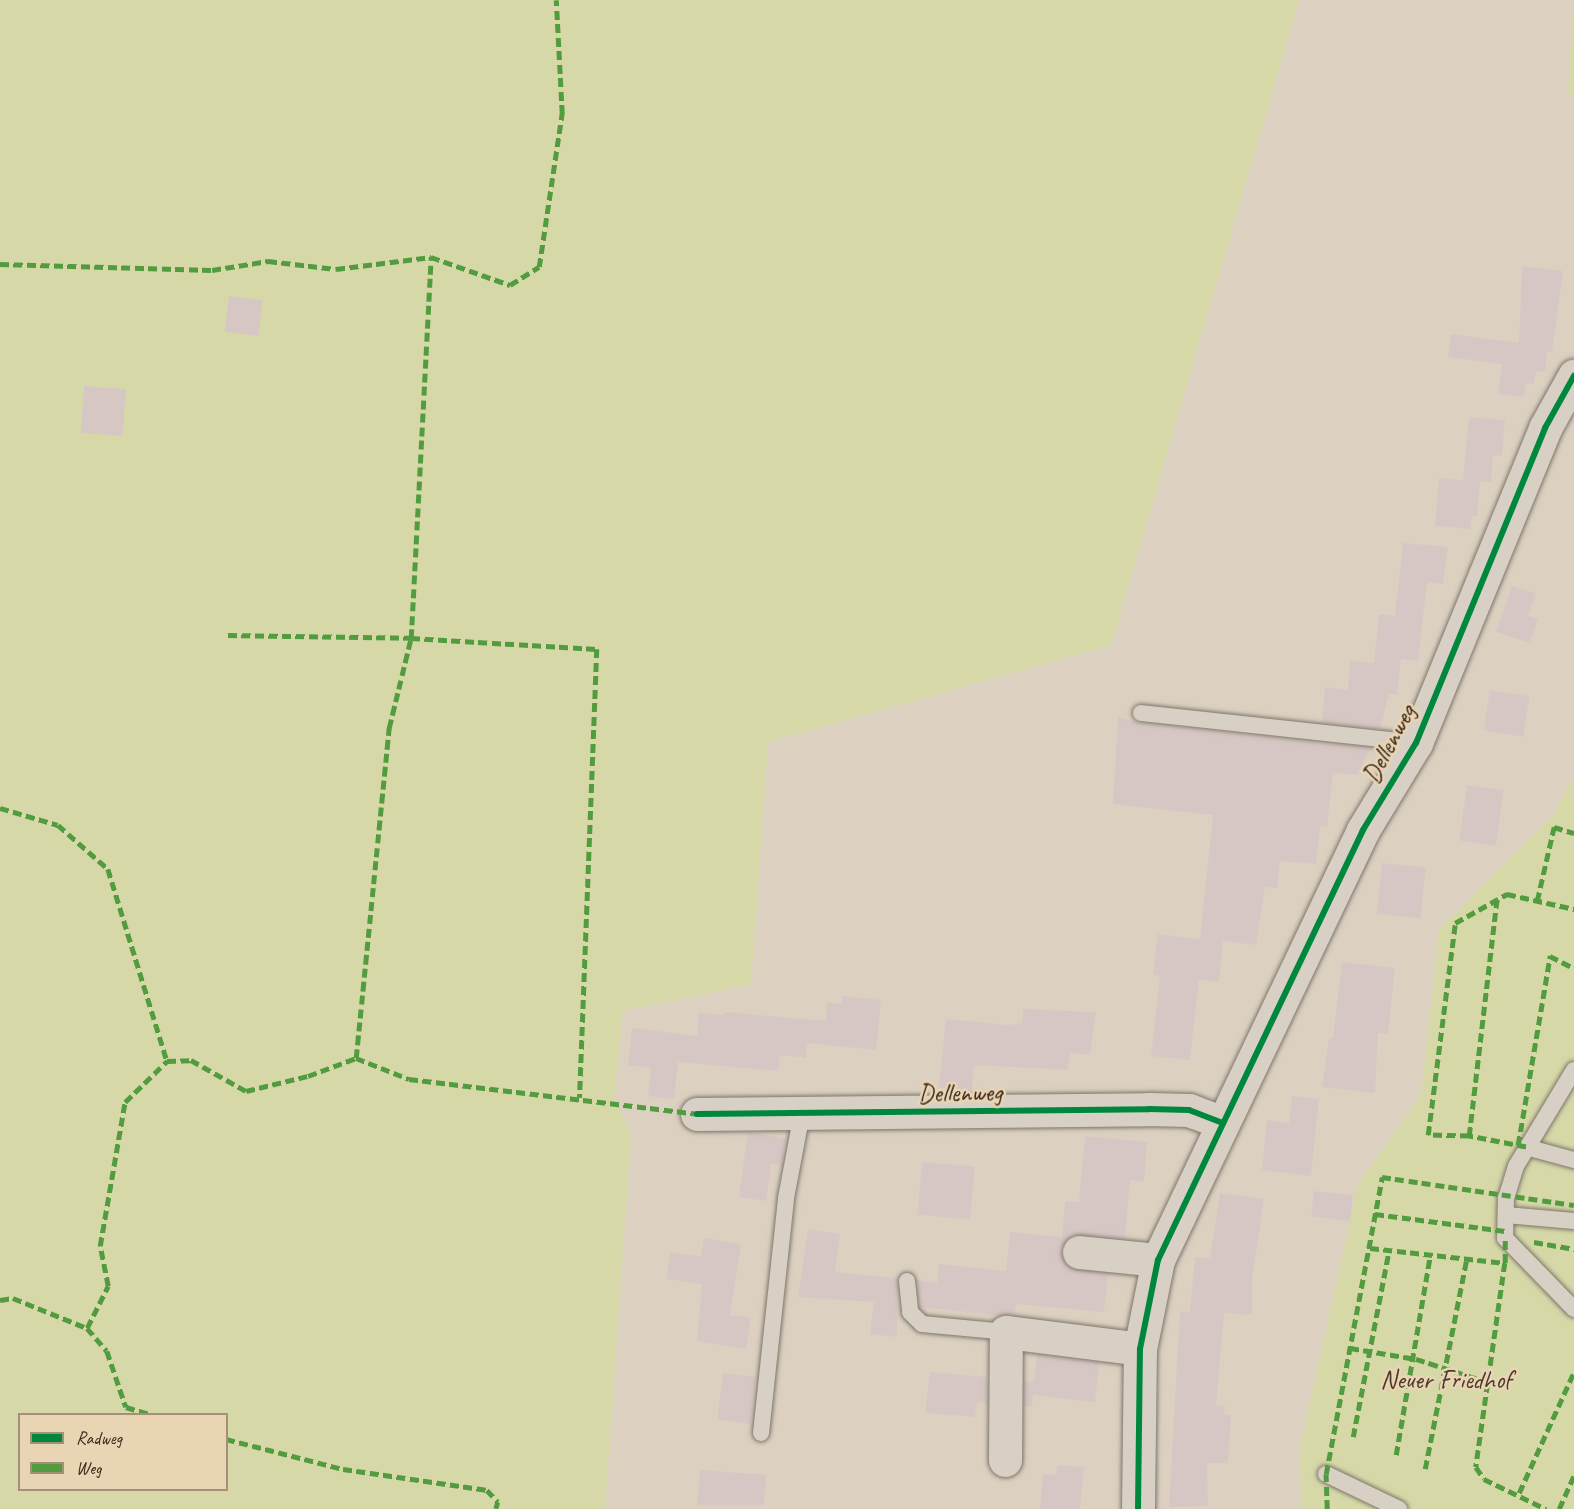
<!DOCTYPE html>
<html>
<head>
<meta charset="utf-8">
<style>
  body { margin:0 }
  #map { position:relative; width:1574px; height:1509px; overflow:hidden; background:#dcd1c0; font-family:Caveat,sans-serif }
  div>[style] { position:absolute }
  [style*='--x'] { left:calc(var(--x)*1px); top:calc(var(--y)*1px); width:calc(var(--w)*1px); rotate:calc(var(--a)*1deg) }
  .green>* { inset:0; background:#d6d9a7 }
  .building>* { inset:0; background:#d7c7c4; transform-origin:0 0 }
  .roads { filter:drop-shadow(0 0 2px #7e766c) drop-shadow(0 0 2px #7e766c) }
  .service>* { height:16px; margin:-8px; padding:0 8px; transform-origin:8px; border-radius:8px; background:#d8d0c4 }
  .minor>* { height:33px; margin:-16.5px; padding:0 16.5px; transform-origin:16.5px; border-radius:16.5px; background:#d8d0c4 }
  .quiet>* { height:4.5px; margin-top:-2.25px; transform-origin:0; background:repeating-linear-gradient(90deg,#529c3f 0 9px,transparent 0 13.5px) }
  .cycleway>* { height:6px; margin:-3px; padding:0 3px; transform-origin:3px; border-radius:3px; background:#00873e }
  span { translate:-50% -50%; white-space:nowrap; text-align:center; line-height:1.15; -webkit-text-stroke:5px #e9d4b3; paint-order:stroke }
  .street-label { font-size:26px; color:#3b2a1e }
  .park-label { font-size:26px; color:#4a3c2a }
  .legend { position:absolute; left:18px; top:1413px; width:210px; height:78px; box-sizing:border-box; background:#e9d4b3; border:2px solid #a39077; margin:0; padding:8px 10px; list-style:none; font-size:18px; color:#3b2a1e }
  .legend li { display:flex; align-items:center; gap:12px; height:30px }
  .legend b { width:30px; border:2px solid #a39077 }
</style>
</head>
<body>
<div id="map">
  <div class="green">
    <i style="clip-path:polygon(evenodd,0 0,1299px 0,1111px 645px,768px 742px,751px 984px,623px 1011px,614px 1099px,631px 1134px,605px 1509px,0 1509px,0 0,20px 1414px,226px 1414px,226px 1490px,20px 1490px,20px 1414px)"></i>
    <i style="clip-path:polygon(1572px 15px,1574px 15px,1574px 96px,1568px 95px)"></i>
    <i style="clip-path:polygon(1574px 775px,1574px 1509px,1301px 1509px,1300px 1448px,1358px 1184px,1421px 1095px,1439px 930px,1555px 813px)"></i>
  </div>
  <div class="building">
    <i style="clip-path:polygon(1522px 266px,1563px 271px,1552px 352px,1547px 351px,1545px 372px,1536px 371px,1534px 384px,1526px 383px,1524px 397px,1498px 394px,1502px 364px,1448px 357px,1451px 334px,1519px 343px)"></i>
    <i style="left:229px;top:296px;width:34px;height:36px;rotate:7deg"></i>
    <i style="left:84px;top:386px;width:42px;height:47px;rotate:4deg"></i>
    <i style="clip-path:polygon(1469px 417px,1505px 420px,1502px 456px,1493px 455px,1491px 482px,1480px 481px,1477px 516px,1472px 516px,1470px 529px,1435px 526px,1439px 478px,1463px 480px)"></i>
    <i style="clip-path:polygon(1403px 543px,1448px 547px,1443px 584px,1427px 582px,1418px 661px,1401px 659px,1397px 695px,1389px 694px,1380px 729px,1322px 722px,1325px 687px,1348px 690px,1350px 661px,1374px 663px,1379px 614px,1395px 616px)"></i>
    <i style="clip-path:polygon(1512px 586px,1536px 593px,1528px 616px,1538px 619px,1530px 643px,1496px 632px)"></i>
    <i style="left:1490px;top:690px;width:40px;height:41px;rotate:9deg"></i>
    <i style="clip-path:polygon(1118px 717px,1140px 723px,1370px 749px,1357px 775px,1333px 773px,1327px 827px,1320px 826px,1316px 864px,1280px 861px,1277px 888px,1265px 887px,1256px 945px,1223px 941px,1219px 982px,1199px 980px,1190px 1060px,1151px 1056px,1160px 976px,1153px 975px,1158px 934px,1200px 939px,1213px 815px,1113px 804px)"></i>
    <i style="left:1467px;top:785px;width:37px;height:56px;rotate:8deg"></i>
    <i style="left:1382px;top:863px;width:44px;height:51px;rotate:6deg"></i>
    <i style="clip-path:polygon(1342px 962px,1395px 968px,1388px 1034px,1378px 1033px,1375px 1093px,1322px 1087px,1329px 1038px,1333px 1038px)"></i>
    <i style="clip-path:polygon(842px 996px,881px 1000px,876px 1050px,807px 1043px,806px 1058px,780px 1055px,778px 1071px,678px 1062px,674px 1099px,648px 1096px,651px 1068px,628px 1065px,632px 1028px,697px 1036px,699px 1013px,724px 1015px,725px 1012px,826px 1021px,827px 1002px,841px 1004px)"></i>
    <i style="clip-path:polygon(1023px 1009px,1096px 1012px,1090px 1055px,1070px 1052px,1068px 1070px,974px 1065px,972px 1090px,939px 1087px,946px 1019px,1009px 1025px,1022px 1023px)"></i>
    <i style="clip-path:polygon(1292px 1096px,1319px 1099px,1311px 1176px,1262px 1170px,1267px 1120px,1289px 1123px)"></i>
    <i style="clip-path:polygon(748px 1132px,786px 1139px,781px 1165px,771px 1164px,766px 1201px,739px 1197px)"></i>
    <i style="clip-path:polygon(1085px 1136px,1147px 1142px,1144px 1182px,1130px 1180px,1125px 1238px,1072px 1235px,1060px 1250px,1069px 1267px,1108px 1274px,1104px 1312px,1016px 1304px,1015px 1314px,998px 1315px,920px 1307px,917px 1280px,937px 1283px,939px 1264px,1006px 1271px,1010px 1232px,1062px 1237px,1065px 1201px,1079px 1202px)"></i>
    <i style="left:922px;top:1162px;width:53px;height:53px;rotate:5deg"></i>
    <i style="left:1314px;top:1191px;width:39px;height:26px;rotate:6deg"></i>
    <i style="clip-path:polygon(1220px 1193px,1264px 1199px,1252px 1279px,1252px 1315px,1224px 1313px,1216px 1405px,1225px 1406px,1224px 1414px,1231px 1415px,1228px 1463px,1207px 1463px,1208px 1506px,1169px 1507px,1180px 1311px,1190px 1312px,1195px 1257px,1210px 1258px)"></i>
    <i style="clip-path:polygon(808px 1229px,840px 1234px,835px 1272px,897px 1278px,897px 1337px,870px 1334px,874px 1302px,798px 1297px)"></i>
    <i style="clip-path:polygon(704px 1238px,741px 1244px,730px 1315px,751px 1318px,746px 1349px,697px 1341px,702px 1284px,667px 1279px,670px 1253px,701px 1256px)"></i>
    <i style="left:1037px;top:1355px;width:63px;height:40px;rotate:7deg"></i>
    <i style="clip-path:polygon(930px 1372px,987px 1377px,987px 1403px,977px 1402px,975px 1417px,925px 1413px)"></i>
    <i style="left:723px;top:1373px;width:33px;height:47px;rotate:7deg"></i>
    <i style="clip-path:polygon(1024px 1381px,1034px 1382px,1032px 1407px,1024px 1406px)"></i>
    <i style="clip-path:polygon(1057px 1465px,1084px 1467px,1080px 1509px,1040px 1509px,1043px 1474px,1056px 1475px)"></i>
    <i style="clip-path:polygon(700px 1470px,766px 1475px,764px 1505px,697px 1505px)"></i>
  </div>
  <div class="roads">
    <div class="service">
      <i style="--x:1141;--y:713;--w:277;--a:6.2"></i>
      <i style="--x:1574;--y:1070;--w:112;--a:121.1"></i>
      <i style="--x:1516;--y:1166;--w:34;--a:107"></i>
      <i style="--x:1506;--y:1198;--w:40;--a:91.4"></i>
      <i style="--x:1505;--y:1238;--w:99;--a:45.8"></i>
      <i style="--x:1526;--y:1147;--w:50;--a:15.2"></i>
      <i style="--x:1506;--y:1215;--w:68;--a:5"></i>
      <i style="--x:907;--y:1281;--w:31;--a:84"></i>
      <i style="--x:910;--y:1312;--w:17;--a:45"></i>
      <i style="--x:922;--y:1324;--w:84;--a:5.4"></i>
      <i style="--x:761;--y:1433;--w:236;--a:-83.9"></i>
      <i style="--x:786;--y:1198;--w:86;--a:-79.3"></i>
      <i style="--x:1326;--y:1474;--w:81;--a:25.6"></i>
    </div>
    <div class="minor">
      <i style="--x:697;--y:1114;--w:452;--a:-0.6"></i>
      <i style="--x:1149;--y:1109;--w:40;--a:1.4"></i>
      <i style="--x:1189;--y:1110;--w:34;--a:21"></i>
      <i style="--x:1079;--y:1252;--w:79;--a:5.8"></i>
      <i style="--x:1005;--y:1460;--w:128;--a:-89.6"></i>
      <i style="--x:1006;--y:1332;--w:135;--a:7.2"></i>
      <i style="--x:1138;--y:1509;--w:160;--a:-89.3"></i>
      <i style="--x:1140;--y:1349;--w:91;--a:-78.6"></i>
      <i style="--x:1158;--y:1260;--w:476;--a:-64.5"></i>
      <i style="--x:1363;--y:830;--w:102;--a:-58.7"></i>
      <i style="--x:1416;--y:743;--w:340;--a:-67.7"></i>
      <i style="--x:1545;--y:428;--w:60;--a:-60.9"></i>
    </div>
  </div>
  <div class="quiet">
    <i style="--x:0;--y:264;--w:212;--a:1.6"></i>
    <i style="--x:212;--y:270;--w:57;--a:-9.1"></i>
    <i style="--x:268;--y:261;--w:68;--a:6.7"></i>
    <i style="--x:336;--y:269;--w:96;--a:-7.2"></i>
    <i style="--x:431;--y:257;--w:84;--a:19.5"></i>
    <i style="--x:510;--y:285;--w:34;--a:-32"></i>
    <i style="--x:539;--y:267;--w:155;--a:-81.5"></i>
    <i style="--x:562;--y:114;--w:114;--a:-93"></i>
    <i style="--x:228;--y:635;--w:183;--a:0.9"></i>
    <i style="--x:411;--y:638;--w:186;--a:3.4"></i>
    <i style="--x:597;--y:649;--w:449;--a:92.2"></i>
    <i style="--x:0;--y:808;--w:60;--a:16.3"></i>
    <i style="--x:58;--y:825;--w:67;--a:41.3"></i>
    <i style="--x:108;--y:869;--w:201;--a:72.9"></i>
    <i style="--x:1537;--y:901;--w:76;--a:-77.1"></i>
    <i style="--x:1554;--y:827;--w:21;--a:17"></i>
    <i style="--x:356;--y:1058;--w:57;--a:21.6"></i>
    <i style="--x:409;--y:1079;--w:290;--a:6.9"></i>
    <i style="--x:1469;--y:1136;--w:239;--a:-83.3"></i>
    <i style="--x:1518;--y:1145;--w:192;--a:-80.4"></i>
    <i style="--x:1550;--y:956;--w:27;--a:27"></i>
    <i style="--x:1526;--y:1147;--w:58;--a:-169.1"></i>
    <i style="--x:1469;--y:1136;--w:41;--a:-178.6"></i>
    <i style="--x:1428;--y:1135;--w:214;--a:-82.7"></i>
    <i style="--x:1455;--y:923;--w:60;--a:-29.1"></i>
    <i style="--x:1507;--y:894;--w:69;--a:12.6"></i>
    <i style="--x:1375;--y:1214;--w:131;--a:7.5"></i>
    <i style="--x:1534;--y:1242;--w:41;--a:9.9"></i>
    <i style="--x:1370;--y:1248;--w:136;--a:6.3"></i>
    <i style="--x:1505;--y:1263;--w:25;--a:-90"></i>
    <i style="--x:1505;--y:1263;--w:206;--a:98.1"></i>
    <i style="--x:1476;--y:1467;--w:14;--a:56"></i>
    <i style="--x:1484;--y:1479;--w:69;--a:25.8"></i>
    <i style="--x:0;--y:1300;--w:13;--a:-9"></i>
    <i style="--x:13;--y:1298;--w:80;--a:22.1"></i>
    <i style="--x:87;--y:1328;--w:30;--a:49"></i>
    <i style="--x:107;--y:1351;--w:59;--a:71.3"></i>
    <i style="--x:126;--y:1407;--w:24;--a:17"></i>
    <i style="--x:87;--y:1328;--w:47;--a:-63.4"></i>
    <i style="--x:108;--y:1286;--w:41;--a:-101.3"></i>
    <i style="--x:100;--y:1246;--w:146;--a:-80.2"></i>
    <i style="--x:125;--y:1102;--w:59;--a:-44.3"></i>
    <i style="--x:167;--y:1061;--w:24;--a:-2"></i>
    <i style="--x:191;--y:1060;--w:63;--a:29.4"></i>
    <i style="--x:246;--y:1091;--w:64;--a:-13.6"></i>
    <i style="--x:308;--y:1076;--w:51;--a:-20.6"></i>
    <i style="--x:356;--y:1058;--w:332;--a:-84.3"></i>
    <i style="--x:389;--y:728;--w:93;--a:-76.3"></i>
    <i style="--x:411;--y:638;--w:382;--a:-87"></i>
    <i style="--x:1350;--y:1348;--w:67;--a:9.5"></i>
    <i style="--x:1416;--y:1359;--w:65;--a:17.9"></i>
    <i style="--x:1353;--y:1437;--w:190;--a:-79.1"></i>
    <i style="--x:226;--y:1439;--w:121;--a:14.4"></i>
    <i style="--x:343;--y:1469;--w:146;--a:8.3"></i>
    <i style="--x:487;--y:1490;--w:16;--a:47"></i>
    <i style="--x:498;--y:1502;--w:7;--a:106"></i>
    <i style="--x:1396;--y:1455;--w:201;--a:-80.3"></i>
    <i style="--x:1425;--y:1469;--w:212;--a:-78.8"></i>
    <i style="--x:1519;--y:1493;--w:133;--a:-65.6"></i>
    <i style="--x:1327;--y:1509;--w:35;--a:-92"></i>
    <i style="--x:1326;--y:1474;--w:302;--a:-79.3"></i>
    <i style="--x:1382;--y:1177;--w:194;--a:8.3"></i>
    <i style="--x:1559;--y:1509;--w:36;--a:-66"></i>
  </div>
  <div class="cycleway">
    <i style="--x:697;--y:1114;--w:452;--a:-0.6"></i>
    <i style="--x:1149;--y:1109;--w:40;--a:1.4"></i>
    <i style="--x:1189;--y:1110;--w:34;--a:21"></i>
    <i style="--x:1138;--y:1509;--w:160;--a:-89.3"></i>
    <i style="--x:1140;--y:1349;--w:91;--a:-78.6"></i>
    <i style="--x:1158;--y:1260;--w:476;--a:-64.5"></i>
    <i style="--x:1363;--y:830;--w:102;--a:-58.7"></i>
    <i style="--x:1416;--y:743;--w:340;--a:-67.7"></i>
    <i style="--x:1545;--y:428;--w:60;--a:-60.9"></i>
  </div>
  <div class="street-label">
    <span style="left:1389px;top:744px;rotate:-62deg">Dellenweg</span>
    <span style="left:960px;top:1093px;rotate:-1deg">Dellenweg</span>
  </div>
  <div class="park-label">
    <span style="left:1446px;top:1380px">Neuer Friedhof</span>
  </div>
  <ul class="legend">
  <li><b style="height:8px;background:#00873e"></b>Radweg</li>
  <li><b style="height:8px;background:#529c3f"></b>Weg</li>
  </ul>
</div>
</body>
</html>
